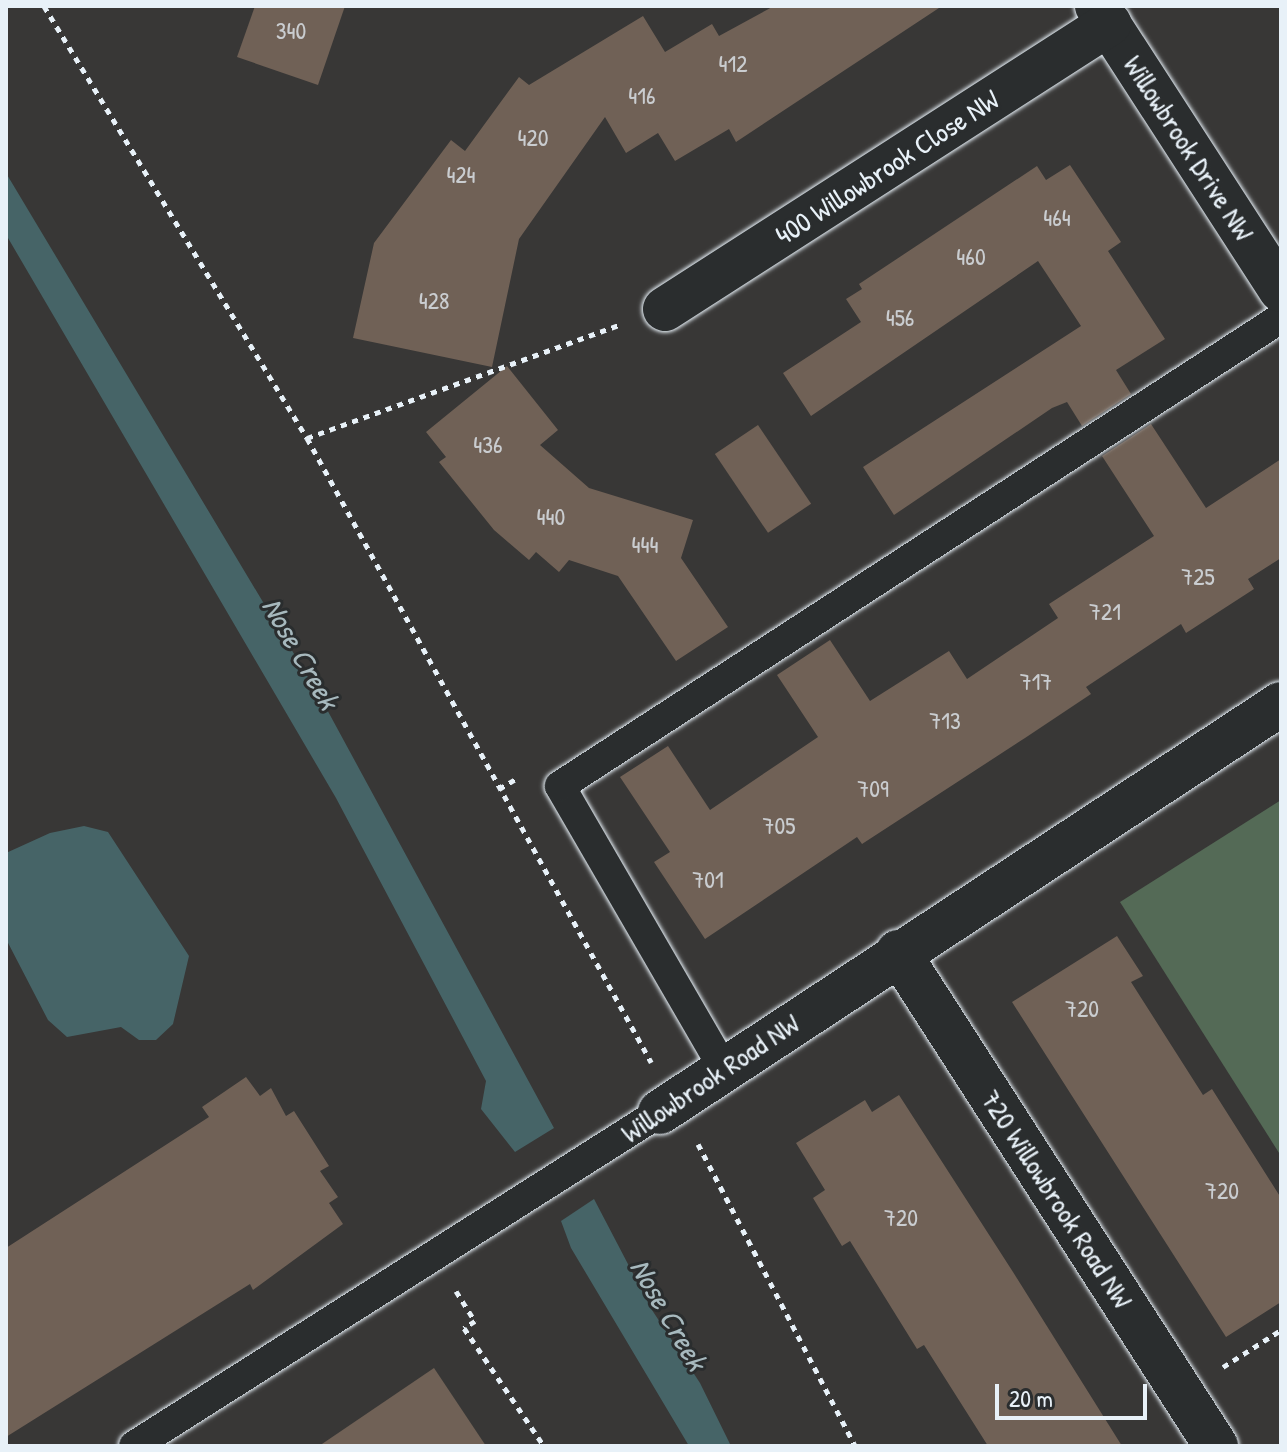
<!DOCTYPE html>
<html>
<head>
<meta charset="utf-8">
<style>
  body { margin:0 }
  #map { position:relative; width:1287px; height:1452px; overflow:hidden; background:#383736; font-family:"Patrick Hand",sans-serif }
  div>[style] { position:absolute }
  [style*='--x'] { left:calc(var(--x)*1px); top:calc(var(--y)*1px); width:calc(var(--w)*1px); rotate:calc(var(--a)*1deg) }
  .green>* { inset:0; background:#546a56 }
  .water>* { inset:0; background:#466467 }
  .building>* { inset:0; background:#706156; transform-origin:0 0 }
  .path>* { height:5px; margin-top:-2.5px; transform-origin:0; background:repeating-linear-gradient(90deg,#e8f1f8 0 6px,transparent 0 12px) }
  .roads { filter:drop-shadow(0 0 2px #e8f1f8) drop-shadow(0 0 2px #e8f1f8) }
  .lane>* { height:30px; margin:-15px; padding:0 15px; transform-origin:15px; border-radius:15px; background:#2a2d2e }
  .street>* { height:44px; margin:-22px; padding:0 22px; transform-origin:22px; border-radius:22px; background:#2a2d2e }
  span { translate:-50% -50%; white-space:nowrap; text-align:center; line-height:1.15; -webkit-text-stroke:6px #2a2d2e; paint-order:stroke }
  .number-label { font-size:24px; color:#cacdd0 }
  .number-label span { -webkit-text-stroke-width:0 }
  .street-label { font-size:28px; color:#e8f1f8 }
  .water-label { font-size:30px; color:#a7b9be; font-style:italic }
  .frame { position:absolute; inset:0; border:8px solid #e8f1f8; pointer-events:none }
  .scale { position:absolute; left:995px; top:1384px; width:152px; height:36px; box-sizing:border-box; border:4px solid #e8f1f8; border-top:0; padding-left:10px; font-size:24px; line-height:28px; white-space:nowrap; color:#e8f1f8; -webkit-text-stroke:6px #2a2d2e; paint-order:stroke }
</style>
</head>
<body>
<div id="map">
  <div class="green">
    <i style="clip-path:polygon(1281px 800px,1281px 1156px,1120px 902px)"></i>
  </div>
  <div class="water">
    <i style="clip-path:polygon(6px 173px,324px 704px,554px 1128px,515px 1152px,481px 1109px,486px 1081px,336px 798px,8px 238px)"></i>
    <i style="clip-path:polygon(84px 826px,108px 832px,189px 956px,173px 1024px,156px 1040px,139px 1040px,121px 1027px,67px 1037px,48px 1020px,6px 939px,6px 853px,50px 833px)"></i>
    <i style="clip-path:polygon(594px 1199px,652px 1310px,700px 1383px,731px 1446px,689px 1446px,571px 1248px,561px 1221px)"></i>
  </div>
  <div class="building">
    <i style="clip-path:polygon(255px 6px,345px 6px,318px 85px,237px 57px)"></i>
    <i style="clip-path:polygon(774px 6px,942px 6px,736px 142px,729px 129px,675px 161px,658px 133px,626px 153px,605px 117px,519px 239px,492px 367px,353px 338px,374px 243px,451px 140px,465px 151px,519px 77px,529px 85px,643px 16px,665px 52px,712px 24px,719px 36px)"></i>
    <i style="clip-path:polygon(1070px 165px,1121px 242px,1108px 251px,1165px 339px,1116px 370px,1131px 394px,1082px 426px,1067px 402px,1052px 408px,894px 515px,863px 467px,1081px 326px,1038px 261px,811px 416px,783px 373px,861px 322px,846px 299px,862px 289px,859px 284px,1037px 166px,1046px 180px)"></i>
    <i style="clip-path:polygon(507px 366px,558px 430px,540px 445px,589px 488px,693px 520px,681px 558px,728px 627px,676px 661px,618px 576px,569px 560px,559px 572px,536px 552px,529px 560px,494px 530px,439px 462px,446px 457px,426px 432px)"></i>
    <i style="clip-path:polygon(1151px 424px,1206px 508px,1281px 459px,1281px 558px,1248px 579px,1254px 589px,1186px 633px,1181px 624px,1086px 687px,1091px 694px,1025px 738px,862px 844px,857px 837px,705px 939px,654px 862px,670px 852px,620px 777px,668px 746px,710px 810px,818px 737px,777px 675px,830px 640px,870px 701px,949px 651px,967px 679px,1058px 618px,1049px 604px,1154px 536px,1102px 456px)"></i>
    <i style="left:758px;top:425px;width:95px;height:52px;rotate:56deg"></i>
    <i style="clip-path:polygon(1117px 936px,1143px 976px,1131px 982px,1203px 1095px,1212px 1089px,1281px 1198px,1281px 1302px,1226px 1337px,1012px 1002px)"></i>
    <i style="clip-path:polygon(246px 1077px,260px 1096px,271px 1088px,286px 1116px,294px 1111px,329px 1166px,320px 1171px,338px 1197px,329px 1203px,343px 1224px,253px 1290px,250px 1284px,6px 1437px,6px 1248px,209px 1117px,202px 1107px)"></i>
    <i style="clip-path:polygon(899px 1095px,1013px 1272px,1122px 1446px,988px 1446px,924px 1345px,917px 1349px,850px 1241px,842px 1246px,813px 1198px,825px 1190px,796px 1143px,865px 1100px,872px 1112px)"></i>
    <i style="clip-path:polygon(434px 1368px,486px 1446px,319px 1446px)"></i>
  </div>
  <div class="path">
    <i style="--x:44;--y:6;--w:506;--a:58.67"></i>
    <i style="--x:307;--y:438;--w:713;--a:61.13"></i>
    <i style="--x:307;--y:438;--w:335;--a:-19.9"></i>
    <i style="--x:499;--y:789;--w:23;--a:-31"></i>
    <i style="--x:698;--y:1144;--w:340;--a:62.5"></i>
    <i style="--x:456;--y:1291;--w:36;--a:58"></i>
    <i style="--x:475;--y:1321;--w:13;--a:148"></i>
    <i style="--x:464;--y:1328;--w:143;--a:55.9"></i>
    <i style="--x:1223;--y:1367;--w:69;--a:-32.5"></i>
  </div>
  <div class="roads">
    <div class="lane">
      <i style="--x:724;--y:1069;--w:327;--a:-120.1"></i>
      <i style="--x:560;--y:786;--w:860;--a:-32.99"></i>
      <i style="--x:134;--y:1446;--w:623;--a:-32.41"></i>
    </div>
    <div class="street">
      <i style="--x:1097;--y:6;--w:338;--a:57.1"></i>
      <i style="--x:665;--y:309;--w:528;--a:-32.7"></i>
      <i style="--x:898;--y:952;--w:588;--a:57.23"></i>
      <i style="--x:660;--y:1112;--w:743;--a:-33.31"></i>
    </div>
  </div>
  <div class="number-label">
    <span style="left:291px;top:31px">340</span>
    <span style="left:733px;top:64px">412</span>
    <span style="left:642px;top:96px">416</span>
    <span style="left:533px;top:138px">420</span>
    <span style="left:461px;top:175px">424</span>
    <span style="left:1057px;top:218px">464</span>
    <span style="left:971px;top:257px">460</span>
    <span style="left:434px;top:301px">428</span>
    <span style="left:900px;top:318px">456</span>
    <span style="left:488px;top:445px">436</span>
    <span style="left:551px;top:517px">440</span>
    <span style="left:645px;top:545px">444</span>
    <span style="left:1198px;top:577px">725</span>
    <span style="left:1105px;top:612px">721</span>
    <span style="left:1036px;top:682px">717</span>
    <span style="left:945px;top:721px">713</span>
    <span style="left:873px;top:789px">709</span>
    <span style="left:779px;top:826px">705</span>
    <span style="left:708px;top:880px">701</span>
    <span style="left:1082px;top:1009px">720</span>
    <span style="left:1222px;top:1191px">720</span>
    <span style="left:901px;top:1218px">720</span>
  </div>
  <div class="street-label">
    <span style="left:1189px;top:148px;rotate:57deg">Willowbrook Drive NW</span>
    <span style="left:887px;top:167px;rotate:-33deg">400 Willowbrook Close NW</span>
    <span style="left:710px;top:1078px;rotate:-34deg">Willowbrook Road NW</span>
    <span style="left:1057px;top:1199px;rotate:57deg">720 Willowbrook Road NW</span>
  </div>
  <div class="water-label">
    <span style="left:301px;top:653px;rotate:60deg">Nose Creek</span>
    <span style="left:669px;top:1314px;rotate:60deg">Nose Creek</span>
  </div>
  <div class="frame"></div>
  <div class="scale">20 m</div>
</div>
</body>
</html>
